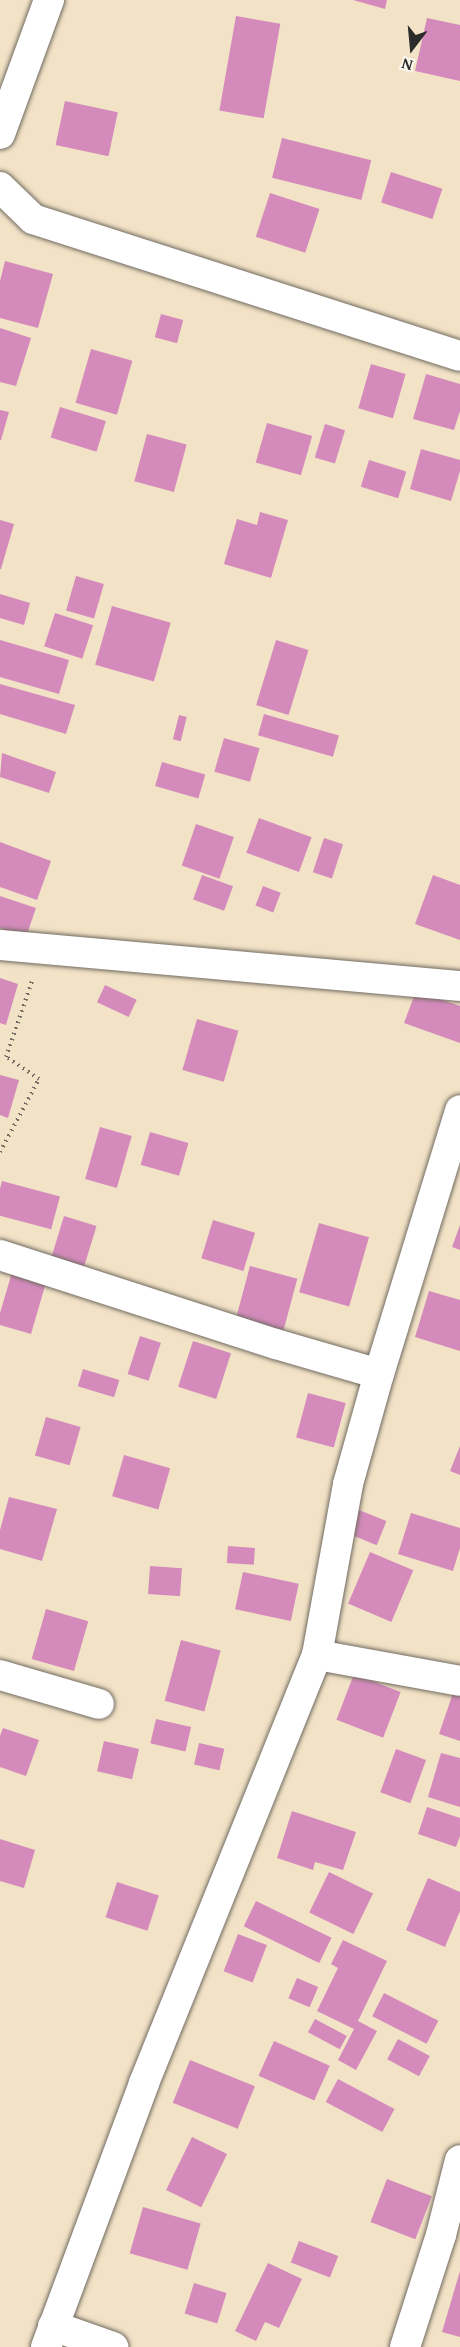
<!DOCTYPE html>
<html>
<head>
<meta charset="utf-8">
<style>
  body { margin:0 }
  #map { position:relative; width:460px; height:2347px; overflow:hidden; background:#f2e2c6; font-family:"Gentium Book Plus",serif }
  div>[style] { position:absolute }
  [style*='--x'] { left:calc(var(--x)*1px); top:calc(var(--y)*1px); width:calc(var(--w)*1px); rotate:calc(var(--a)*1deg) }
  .building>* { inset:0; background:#d48bbc; transform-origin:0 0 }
  .path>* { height:4px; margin-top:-2px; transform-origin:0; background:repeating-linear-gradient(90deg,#716b61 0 1.5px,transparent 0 6px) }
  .roads { filter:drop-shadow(0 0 2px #716b61) drop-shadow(0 0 2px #716b61) }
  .street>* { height:30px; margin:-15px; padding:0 15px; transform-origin:15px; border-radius:15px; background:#fff }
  span { translate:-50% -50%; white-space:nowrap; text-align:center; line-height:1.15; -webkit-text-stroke:5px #fbf7ec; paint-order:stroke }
  .north { position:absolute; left:382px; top:18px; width:60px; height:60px; -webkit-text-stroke:4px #fbf7ec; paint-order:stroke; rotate:196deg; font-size:16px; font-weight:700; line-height:24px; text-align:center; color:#2b2b2b }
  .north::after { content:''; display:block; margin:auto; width:21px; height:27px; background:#2b2b2b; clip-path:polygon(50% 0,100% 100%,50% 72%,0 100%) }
</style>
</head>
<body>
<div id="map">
  <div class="building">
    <i style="clip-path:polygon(353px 0,387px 0,385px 9px)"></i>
    <i style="left:236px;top:16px;width:45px;height:96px;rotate:10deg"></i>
    <i style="clip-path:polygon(427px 18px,460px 25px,460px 81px,415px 71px)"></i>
    <i style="left:65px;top:101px;width:54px;height:45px;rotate:12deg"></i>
    <i style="left:282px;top:138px;width:92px;height:41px;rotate:14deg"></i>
    <i style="left:391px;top:172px;width:54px;height:32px;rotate:18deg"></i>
    <i style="left:270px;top:193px;width:52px;height:46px;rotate:18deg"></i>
    <i style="clip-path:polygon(5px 261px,53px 274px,38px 328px,0 318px,0 281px)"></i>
    <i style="left:161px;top:314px;width:23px;height:24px;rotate:15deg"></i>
    <i style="clip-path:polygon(0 328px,31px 338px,16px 386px,0 382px)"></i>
    <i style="left:91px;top:349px;width:43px;height:56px;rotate:16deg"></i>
    <i style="left:371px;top:364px;width:36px;height:46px;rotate:16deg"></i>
    <i style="clip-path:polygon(426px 374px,460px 384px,460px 411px,454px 430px,413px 419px)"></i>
    <i style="left:60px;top:407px;width:48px;height:32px;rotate:17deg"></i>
    <i style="clip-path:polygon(0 410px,9px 412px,1px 440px,0 440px)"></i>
    <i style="left:267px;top:423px;width:47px;height:41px;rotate:16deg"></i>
    <i style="left:325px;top:424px;width:21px;height:35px;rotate:17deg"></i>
    <i style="left:147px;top:434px;width:41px;height:49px;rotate:15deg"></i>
    <i style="clip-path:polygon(421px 449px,460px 460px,460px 471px,451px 501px,410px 489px)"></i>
    <i style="left:369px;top:460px;width:39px;height:28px;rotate:17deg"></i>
    <i style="clip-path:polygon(260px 512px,288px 520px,271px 578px,224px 564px,237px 519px,257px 525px)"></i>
    <i style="clip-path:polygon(0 520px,14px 524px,1px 569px,0 569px)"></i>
    <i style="left:76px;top:576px;width:29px;height:36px;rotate:16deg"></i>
    <i style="clip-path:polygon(0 594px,30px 603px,24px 625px,0 618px)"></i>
    <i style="left:112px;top:606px;width:61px;height:61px;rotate:16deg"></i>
    <i style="left:55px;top:613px;width:40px;height:35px;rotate:18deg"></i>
    <i style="clip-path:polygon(0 640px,69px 660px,59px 694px,0 677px)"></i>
    <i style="left:276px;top:640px;width:34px;height:68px;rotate:17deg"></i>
    <i style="clip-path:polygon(0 684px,75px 705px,66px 734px,0 714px)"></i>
    <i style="left:264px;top:714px;width:78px;height:22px;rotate:16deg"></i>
    <i style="left:179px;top:715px;width:8px;height:25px;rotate:14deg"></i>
    <i style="left:224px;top:738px;width:37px;height:35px;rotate:16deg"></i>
    <i style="clip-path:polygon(2px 753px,56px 772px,49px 793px,0 777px)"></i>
    <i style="left:162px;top:762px;width:45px;height:25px;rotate:16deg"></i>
    <i style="left:259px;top:818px;width:56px;height:37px;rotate:20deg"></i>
    <i style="left:196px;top:824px;width:40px;height:44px;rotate:19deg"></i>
    <i style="left:324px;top:838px;width:20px;height:36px;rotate:18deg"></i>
    <i style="clip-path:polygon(0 842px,51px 861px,37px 900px,0 887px)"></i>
    <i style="left:202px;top:875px;width:33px;height:26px;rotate:20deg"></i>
    <i style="clip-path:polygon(433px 875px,460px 885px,460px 940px,415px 924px)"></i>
    <i style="left:263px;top:886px;width:19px;height:21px;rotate:21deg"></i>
    <i style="clip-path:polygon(0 896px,36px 908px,26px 937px,0 928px)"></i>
    <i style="clip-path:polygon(0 978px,18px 984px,6px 1025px,0 1023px)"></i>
    <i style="left:105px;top:985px;width:35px;height:19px;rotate:25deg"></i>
    <i style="clip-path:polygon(416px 991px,460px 1006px,460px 1043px,404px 1023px)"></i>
    <i style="left:197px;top:1019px;width:43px;height:53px;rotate:16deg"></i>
    <i style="clip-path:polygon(0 1075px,19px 1080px,8px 1118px,0 1115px)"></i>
    <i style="left:100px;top:1127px;width:33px;height:54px;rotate:16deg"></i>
    <i style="left:150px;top:1132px;width:40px;height:34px;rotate:16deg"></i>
    <i style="left:2px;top:1181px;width:60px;height:34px;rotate:15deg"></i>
    <i style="left:64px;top:1216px;width:34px;height:42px;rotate:17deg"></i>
    <i style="left:213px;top:1220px;width:44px;height:40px;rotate:17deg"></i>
    <i style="left:319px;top:1223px;width:52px;height:72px;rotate:16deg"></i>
    <i style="clip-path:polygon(460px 1225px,460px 1250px,452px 1247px)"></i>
    <i style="left:250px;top:1266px;width:49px;height:55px;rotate:15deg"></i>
    <i style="clip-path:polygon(13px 1269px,47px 1279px,31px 1334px,0 1325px,0 1313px)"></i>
    <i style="clip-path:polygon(429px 1291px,460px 1300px,460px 1351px,415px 1337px)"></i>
    <i style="left:140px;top:1336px;width:22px;height:40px;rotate:18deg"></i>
    <i style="left:193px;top:1341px;width:40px;height:48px;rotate:18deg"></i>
    <i style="left:83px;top:1369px;width:38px;height:18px;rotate:17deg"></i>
    <i style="left:308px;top:1393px;width:39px;height:46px;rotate:15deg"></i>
    <i style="left:46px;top:1417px;width:36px;height:40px;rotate:16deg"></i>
    <i style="clip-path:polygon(460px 1446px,460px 1475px,450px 1471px)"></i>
    <i style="left:124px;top:1455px;width:48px;height:43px;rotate:16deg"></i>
    <i style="clip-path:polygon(9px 1497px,57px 1509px,42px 1561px,0 1549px,0 1530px)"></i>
    <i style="left:354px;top:1508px;width:35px;height:26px;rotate:22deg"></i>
    <i style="clip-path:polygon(411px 1513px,460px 1528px,460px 1548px,453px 1571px,398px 1554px)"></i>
    <i style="left:228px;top:1546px;width:27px;height:17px;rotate:4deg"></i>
    <i style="left:370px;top:1552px;width:47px;height:56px;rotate:23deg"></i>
    <i style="left:150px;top:1566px;width:32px;height:28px;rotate:4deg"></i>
    <i style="left:243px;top:1572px;width:57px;height:38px;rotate:12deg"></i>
    <i style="left:46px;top:1609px;width:44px;height:52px;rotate:16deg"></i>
    <i style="left:181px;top:1640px;width:41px;height:63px;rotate:15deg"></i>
    <i style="left:354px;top:1674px;width:50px;height:49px;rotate:21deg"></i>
    <i style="clip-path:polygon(453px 1693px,460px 1696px,460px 1741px,439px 1734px)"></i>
    <i style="left:156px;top:1719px;width:36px;height:25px;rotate:13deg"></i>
    <i style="clip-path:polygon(3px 1728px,39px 1740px,26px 1776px,0 1767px,0 1736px)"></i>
    <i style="left:104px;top:1741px;width:36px;height:31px;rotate:13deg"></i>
    <i style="left:199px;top:1743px;width:26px;height:22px;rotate:13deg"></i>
    <i style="left:396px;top:1749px;width:32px;height:46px;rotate:20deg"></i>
    <i style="clip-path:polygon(441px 1753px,460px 1758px,460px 1807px,428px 1797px)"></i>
    <i style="clip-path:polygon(427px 1807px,460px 1818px,460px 1836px,456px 1847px,418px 1834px)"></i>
    <i style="clip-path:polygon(292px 1811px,356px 1832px,343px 1870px,315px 1862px,313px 1870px,277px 1858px)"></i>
    <i style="clip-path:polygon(0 1839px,35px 1850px,24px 1888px,0 1881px)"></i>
    <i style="left:329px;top:1872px;width:49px;height:45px;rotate:26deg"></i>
    <i style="clip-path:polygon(428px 1878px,460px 1892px,460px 1911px,445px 1947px,406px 1930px)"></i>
    <i style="left:117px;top:1882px;width:44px;height:37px;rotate:18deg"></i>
    <i style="left:256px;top:1901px;width:84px;height:28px;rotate:26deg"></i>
    <i style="left:238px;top:1934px;width:31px;height:40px;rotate:21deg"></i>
    <i style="clip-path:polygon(343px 1940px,387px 1961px,358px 2021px,377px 2031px,356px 2070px,338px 2060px,354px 2029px,317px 2011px,338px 1968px,331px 1964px)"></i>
    <i style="left:297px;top:1978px;width:23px;height:22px;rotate:23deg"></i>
    <i style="left:384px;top:1993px;width:61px;height:26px;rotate:27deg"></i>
    <i style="left:315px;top:2019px;width:36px;height:15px;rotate:28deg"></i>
    <i style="left:398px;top:2039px;width:36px;height:23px;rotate:28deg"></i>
    <i style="left:274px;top:2041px;width:61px;height:38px;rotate:24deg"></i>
    <i style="left:190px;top:2060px;width:70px;height:46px;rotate:22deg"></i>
    <i style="left:338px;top:2079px;width:64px;height:26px;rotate:28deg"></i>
    <i style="left:192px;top:2137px;width:39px;height:59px;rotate:26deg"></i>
    <i style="left:387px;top:2179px;width:48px;height:46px;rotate:21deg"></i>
    <i style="left:143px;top:2207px;width:60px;height:48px;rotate:16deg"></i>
    <i style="left:299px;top:2241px;width:42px;height:23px;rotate:21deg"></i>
    <i style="clip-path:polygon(268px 2263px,302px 2279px,279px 2328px,265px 2322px,256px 2341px,235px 2331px)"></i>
    <i style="clip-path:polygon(460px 2271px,460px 2337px,442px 2332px)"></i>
    <i style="left:194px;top:2283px;width:34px;height:32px;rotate:17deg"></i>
  </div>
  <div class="path">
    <i style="--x:0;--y:1152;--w:83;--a:-61.9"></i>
    <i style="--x:39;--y:1079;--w:40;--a:-146"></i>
    <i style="--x:6;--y:1057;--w:80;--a:-71.1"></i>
  </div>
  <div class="roads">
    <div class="street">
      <i style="--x:0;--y:134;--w:143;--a:-69.9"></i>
      <i style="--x:0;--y:187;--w:46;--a:44.1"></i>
      <i style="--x:33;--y:219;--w:448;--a:17.8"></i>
      <i style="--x:0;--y:945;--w:462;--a:5.1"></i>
      <i style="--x:0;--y:1255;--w:290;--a:17.9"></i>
      <i style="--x:276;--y:1344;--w:107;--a:16.2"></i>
      <i style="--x:317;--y:1655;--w:145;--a:10.3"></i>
      <i style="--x:0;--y:1675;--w:103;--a:16.3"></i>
      <i style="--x:53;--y:2326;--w:64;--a:19.3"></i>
      <i style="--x:46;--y:2347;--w:282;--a:-69.6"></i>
      <i style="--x:144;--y:2083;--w:462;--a:-68"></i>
      <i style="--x:317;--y:1655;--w:174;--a:-79.7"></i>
      <i style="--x:348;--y:1484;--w:114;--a:-74.3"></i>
      <i style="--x:379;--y:1374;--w:276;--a:-72.9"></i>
      <i style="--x:405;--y:2347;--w:118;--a:-72.2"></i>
      <i style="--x:441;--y:2235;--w:77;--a:-75.8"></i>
    </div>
  </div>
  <div class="north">N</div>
</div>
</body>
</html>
